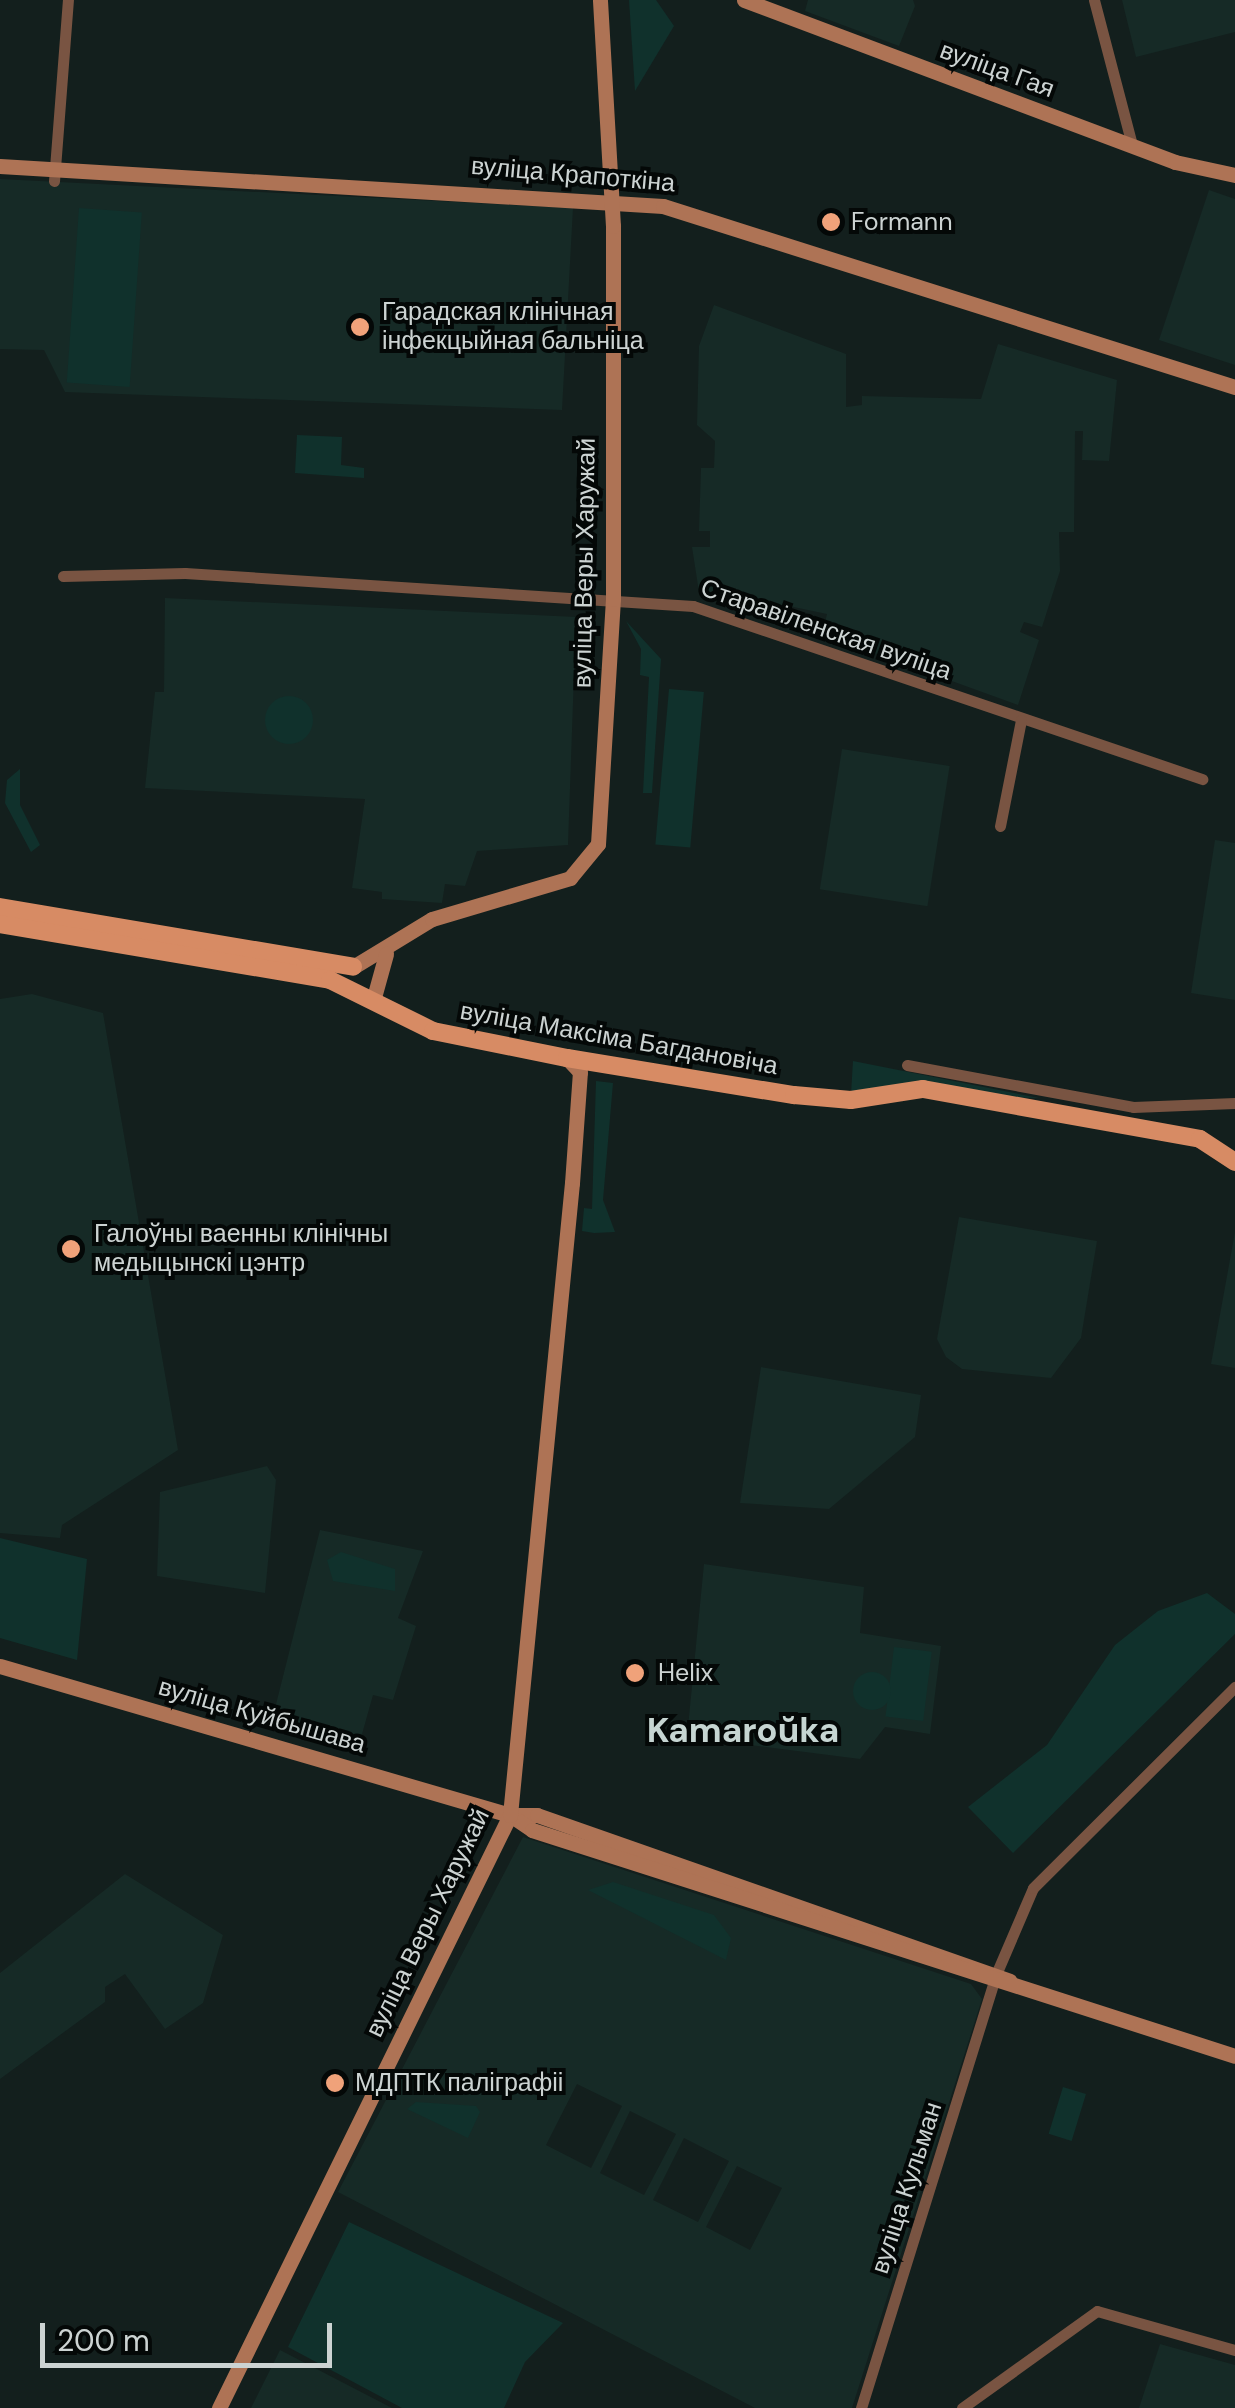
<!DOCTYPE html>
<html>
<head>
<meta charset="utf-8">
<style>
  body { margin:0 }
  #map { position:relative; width:1235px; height:2408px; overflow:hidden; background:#131f1d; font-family:"DM Sans",sans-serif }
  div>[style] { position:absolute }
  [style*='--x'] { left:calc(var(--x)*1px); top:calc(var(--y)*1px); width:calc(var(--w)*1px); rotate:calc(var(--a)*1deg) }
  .built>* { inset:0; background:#162a26; transform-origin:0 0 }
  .green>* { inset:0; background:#10312c; transform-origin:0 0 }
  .round { border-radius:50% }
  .street>* { height:11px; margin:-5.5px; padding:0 5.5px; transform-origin:5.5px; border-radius:5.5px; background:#795442 }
  .secondary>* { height:15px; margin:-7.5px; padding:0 7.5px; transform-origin:7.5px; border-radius:7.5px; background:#ae7355 }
  .primary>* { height:18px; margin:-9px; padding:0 9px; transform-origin:9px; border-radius:9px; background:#d78b64 }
  .dots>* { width:28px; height:28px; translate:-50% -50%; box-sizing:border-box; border:5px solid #040807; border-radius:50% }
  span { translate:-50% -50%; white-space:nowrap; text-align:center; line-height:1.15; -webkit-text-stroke:8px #040807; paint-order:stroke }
  .street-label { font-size:25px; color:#ccd3d2 }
  .poi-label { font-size:25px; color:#ccd3d2 }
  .left { translate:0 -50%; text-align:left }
  .district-label { font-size:35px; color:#c6d5d2; font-weight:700 }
  .scale { position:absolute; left:40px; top:2323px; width:292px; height:45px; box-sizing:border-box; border:5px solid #ccd3d2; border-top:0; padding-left:12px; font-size:30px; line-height:35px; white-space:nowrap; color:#ccd3d2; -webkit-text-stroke:8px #040807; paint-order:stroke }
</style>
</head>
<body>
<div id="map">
  <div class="built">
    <i style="clip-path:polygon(808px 0,913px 0,915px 6px,899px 46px,805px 11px)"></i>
    <i style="clip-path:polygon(1122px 0,1235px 0,1235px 32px,1136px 57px)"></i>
    <i style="clip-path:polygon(0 179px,573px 208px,562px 410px,65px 392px,44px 350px,0 349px)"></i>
    <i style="clip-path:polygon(1209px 190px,1235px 199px,1235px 365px,1159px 340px)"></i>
    <i style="clip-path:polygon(714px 305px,846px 354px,846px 407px,862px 405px,862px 396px,981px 399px,998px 344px,1117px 380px,1109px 461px,1082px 460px,1083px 431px,1075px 431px,1074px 532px,1059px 532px,1060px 571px,1042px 627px,1024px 622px,1020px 632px,1039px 640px,1018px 705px,822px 634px,827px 614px,789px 606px,785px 619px,699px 592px,692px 547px,710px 547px,710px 531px,699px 531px,701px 468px,714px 468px,715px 441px,697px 425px,699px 346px)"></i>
    <i style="clip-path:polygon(165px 598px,576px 617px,568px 845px,477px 851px,465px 886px,445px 884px,442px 903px,382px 899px,382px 892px,352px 888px,365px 799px,145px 788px,155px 692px,164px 692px)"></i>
    <i style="left:842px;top:749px;width:109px;height:142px;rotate:9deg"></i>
    <i style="clip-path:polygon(1215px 840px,1235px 843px,1235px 1000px,1191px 993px)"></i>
    <i style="clip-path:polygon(32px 994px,103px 1013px,178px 1450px,62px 1525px,60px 1538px,0 1533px,0 999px)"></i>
    <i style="clip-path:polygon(959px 1217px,1097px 1241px,1081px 1338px,1051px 1378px,962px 1369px,946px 1357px,937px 1339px)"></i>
    <i style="clip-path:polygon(1235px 1232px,1235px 1368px,1211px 1364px)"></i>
    <i style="clip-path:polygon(761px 1367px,921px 1395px,915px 1437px,829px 1509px,740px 1503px)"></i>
    <i style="clip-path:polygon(267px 1466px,276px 1480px,265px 1593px,157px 1576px,160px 1492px)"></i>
    <i style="clip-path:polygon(320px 1530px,423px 1551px,398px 1618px,416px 1626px,393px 1700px,373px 1695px,357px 1752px,270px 1728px)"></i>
    <i style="clip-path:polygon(704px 1564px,864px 1587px,860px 1633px,941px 1646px,930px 1734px,885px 1727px,860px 1759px,687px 1737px)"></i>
    <i style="clip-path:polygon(evenodd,523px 1837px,971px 1984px,982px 1999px,852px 2408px,755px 2408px,338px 2192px,523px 1837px,577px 2084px,622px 2106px,591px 2168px,546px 2145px,577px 2084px,523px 1837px,630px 2111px,676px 2134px,644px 2195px,600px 2173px,630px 2111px,523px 1837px,684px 2138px,729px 2161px,698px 2222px,653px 2200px,684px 2138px,523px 1837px,737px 2166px,782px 2188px,750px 2250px,706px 2227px,737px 2166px)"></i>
    <i style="clip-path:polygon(125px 1874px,223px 1935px,203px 2003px,165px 2029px,125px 1974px,105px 1987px,105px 2002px,0 2079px,0 1973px)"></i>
    <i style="clip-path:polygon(1160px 2344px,1235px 2365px,1235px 2408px,1139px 2408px)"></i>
    <i style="clip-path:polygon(280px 2350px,392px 2408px,251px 2408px)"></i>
  </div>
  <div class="green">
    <i style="clip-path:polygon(629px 0,656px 0,674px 26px,635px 91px)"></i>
    <i style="left:79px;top:208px;width:63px;height:175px;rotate:4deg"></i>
    <i style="clip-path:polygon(297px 435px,342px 437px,341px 465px,364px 468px,364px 478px,295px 473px)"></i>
    <i style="clip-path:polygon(626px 621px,661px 659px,652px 793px,643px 793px,649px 677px,640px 675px,641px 649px)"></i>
    <i style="left:669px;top:689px;width:35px;height:156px;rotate:5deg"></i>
    <i class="round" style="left:265px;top:696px;width:48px;height:48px"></i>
    <i style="clip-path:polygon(20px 769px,20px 805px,40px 845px,31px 852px,5px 803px,7px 780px)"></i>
    <i style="clip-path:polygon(853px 1061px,1039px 1098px,851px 1094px)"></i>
    <i style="clip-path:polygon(596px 1081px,613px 1083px,603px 1200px,615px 1232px,594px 1233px,582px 1231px,584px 1208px,592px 1209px)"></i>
    <i style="clip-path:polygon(0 1538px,87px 1559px,77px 1660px,0 1638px)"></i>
    <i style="clip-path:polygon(341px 1552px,395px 1569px,395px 1591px,333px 1581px,327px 1560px)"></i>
    <i style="clip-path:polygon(1207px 1593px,1235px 1614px,1235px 1634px,1013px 1853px,968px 1807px,1047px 1745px,1115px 1645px,1158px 1611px)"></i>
    <i style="left:894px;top:1647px;width:38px;height:70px;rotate:7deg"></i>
    <i class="round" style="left:853px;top:1672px;width:38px;height:38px"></i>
    <i style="clip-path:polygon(613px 1882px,714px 1915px,731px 1938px,726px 1960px,588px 1890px)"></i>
    <i style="left:1063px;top:2087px;width:24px;height:49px;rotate:17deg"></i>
    <i style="clip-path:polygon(416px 2102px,476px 2106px,480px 2112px,468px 2138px,407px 2109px)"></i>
    <i style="clip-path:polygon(349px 2222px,563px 2323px,525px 2362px,504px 2408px,402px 2408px,288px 2347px)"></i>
  </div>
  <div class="street">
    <i style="--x:1094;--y:0;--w:150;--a:75.3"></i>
    <i style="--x:54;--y:181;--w:182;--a:-85.6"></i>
    <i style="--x:63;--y:576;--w:122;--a:-1.4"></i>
    <i style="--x:185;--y:573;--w:509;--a:3.72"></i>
    <i style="--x:693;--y:606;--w:538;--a:18.77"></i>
    <i style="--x:1000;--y:826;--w:108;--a:-78.8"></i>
    <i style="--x:907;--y:1065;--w:230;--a:10.5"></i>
    <i style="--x:1133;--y:1107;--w:102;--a:-2.2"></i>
    <i style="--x:997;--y:1972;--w:91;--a:-66.8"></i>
    <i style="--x:1033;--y:1888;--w:285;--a:-44.9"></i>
    <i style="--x:861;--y:2408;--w:448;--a:-72.7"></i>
    <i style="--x:962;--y:2408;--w:166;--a:-35.7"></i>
    <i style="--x:1097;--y:2311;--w:143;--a:15.8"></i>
  </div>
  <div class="secondary">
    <i style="--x:744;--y:0;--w:460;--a:20.6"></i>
    <i style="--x:1175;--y:162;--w:61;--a:12.2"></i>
    <i style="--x:0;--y:166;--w:664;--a:3.45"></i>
    <i style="--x:663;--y:206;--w:600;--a:17.56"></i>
    <i style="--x:353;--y:967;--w:92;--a:-31.3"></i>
    <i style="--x:432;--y:919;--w:144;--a:-16.5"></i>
    <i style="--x:570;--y:878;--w:44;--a:-50.5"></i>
    <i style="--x:598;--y:844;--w:245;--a:-86.5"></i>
    <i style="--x:613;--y:599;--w:373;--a:-90"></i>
    <i style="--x:613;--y:226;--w:226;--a:-93.3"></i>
    <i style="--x:373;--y:1001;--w:49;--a:-74.5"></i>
    <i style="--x:0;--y:1666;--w:531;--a:16.29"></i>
    <i style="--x:510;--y:1815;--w:27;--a:0"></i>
    <i style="--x:537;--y:1815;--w:501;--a:19.34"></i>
    <i style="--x:510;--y:1815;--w:27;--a:34"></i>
    <i style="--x:532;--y:1830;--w:738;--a:17.82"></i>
    <i style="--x:219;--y:2408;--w:661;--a:-63.86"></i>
    <i style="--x:510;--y:1815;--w:635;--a:-84.4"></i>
    <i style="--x:572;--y:1183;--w:111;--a:-85.9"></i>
    <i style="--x:580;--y:1072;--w:19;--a:-133"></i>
  </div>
  <div class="primary">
    <i style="--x:0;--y:907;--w:358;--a:9.6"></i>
    <i style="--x:0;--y:924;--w:335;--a:9.6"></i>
    <i style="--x:330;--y:980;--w:115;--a:26.3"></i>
    <i style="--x:433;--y:1031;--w:137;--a:11.4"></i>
    <i style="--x:567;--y:1058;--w:230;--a:9.3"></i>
    <i style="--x:794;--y:1095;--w:57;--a:5"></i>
    <i style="--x:851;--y:1100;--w:73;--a:-8.7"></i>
    <i style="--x:923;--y:1089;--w:281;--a:10.2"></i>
    <i style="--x:1200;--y:1139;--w:42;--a:33.3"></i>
  </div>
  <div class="dots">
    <i style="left:831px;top:222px;background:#f0a27a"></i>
    <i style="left:360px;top:327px;background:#f0a27a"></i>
    <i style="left:71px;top:1249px;background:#f0a27a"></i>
    <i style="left:635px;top:1673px;background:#f0a27a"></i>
    <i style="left:335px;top:2083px;background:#f0a27a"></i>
  </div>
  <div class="street-label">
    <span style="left:997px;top:70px;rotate:20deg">вуліца Гая</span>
    <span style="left:573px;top:175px;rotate:5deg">вуліца Крапоткіна</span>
    <span style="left:585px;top:563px;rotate:-89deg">вуліца Веры Харужай</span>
    <span style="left:826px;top:630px;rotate:19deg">Старавіленская вуліца</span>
    <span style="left:619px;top:1039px;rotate:10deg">вуліца Максіма Багдановіча</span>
    <span style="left:262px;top:1716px;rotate:16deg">вуліца Куйбышава</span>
    <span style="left:428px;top:1923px;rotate:-64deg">вуліца Веры Харужай</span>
    <span style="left:907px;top:2188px;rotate:-72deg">вуліца Кульман</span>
  </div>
  <div class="poi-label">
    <span class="left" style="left:851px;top:222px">Formann</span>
    <span class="left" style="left:382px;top:327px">Гарадская клінічная<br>інфекцыйная бальніца</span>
    <span class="left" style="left:94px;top:1249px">Галоўны ваенны клінічны<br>медыцынскі цэнтр</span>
    <span class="left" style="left:658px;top:1673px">Helix</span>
    <span class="left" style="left:355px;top:2083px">МДПТК паліграфіі</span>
  </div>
  <div class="district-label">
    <span style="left:743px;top:1730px">Kamaroŭka</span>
  </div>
  <div class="scale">200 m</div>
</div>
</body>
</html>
